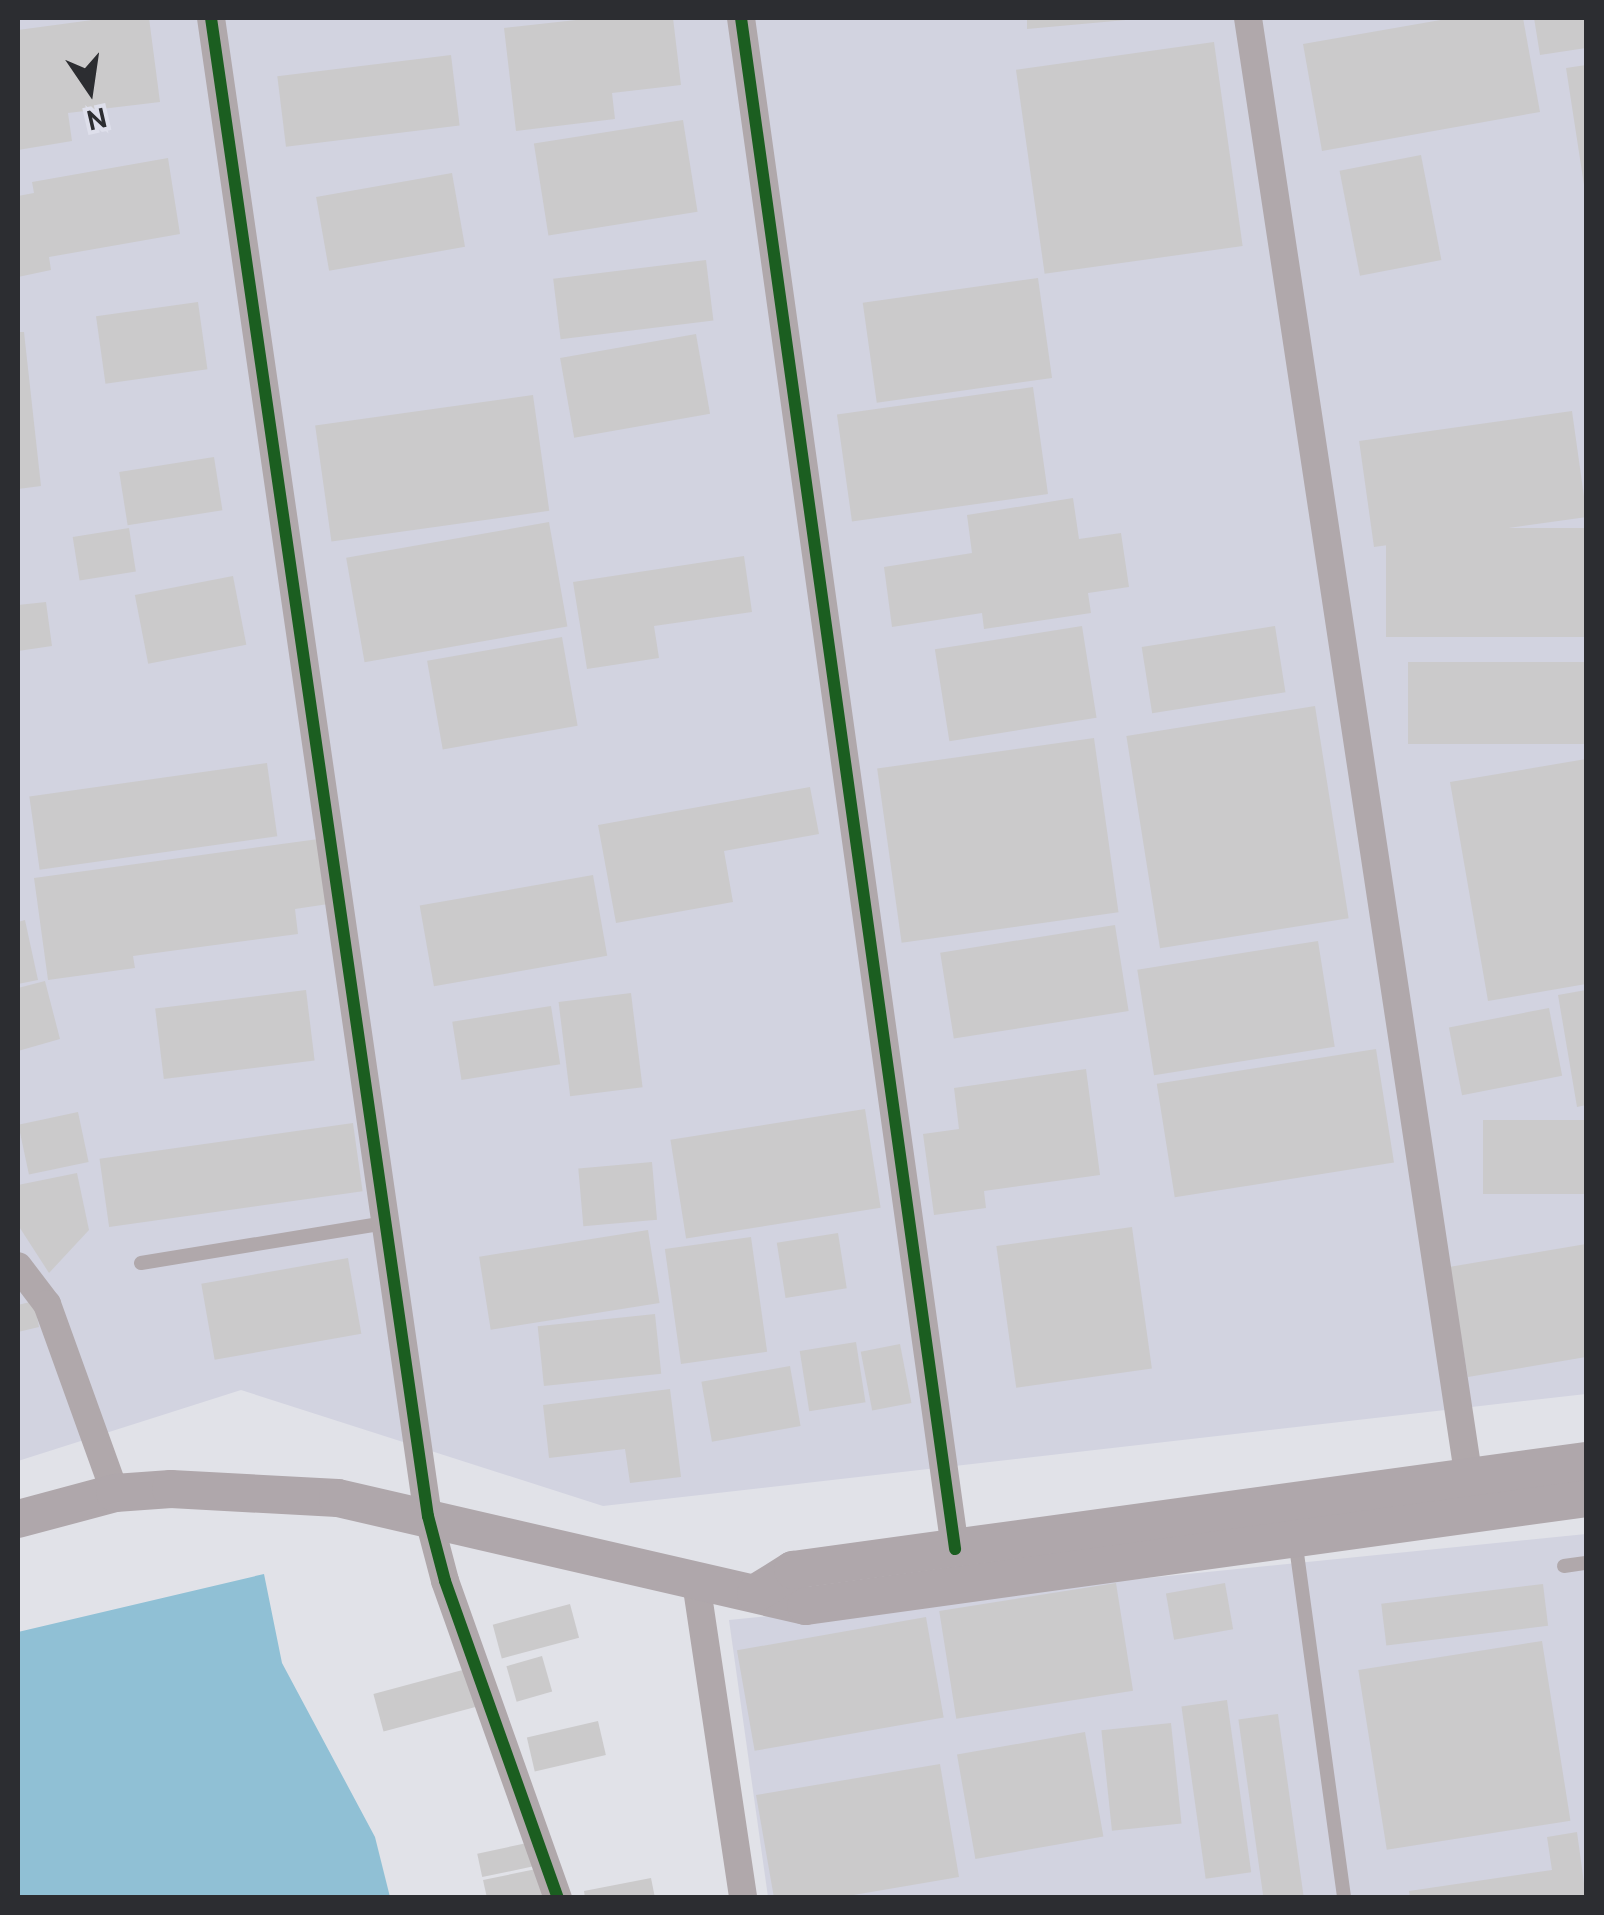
<!DOCTYPE html>
<html>
<head>
<meta charset="utf-8">
<style>
  body { margin:0 }
  #map { position:relative; width:1604px; height:1915px; overflow:hidden; background:#e1e2e8; font-family:Cabin,sans-serif }
  div>[style] { position:absolute }
  [style*='--x'] { left:calc(var(--x)*1px); top:calc(var(--y)*1px); width:calc(var(--w)*1px); rotate:calc(var(--a)*1deg) }
  .built>* { inset:0; background:#d2d3e0 }
  .water>* { inset:0; background:#90c0d5 }
  .building>* { inset:0; background:#cbcacb; transform-origin:0 0 }
  .service>* { height:14px; margin:-7px; padding:0 7px; transform-origin:7px; border-radius:7px; background:#b0a8ab }
  .minor>* { height:28px; margin:-14px; padding:0 14px; transform-origin:14px; border-radius:14px; background:#b0a8ab }
  .secondary>* { height:38px; margin:-19px; padding:0 19px; transform-origin:19px; border-radius:19px; background:#afa7ab }
  .cycleway>* { height:12px; margin:-6px; padding:0 6px; transform-origin:6px; border-radius:6px; background:#1b5e20 }
  span { translate:-50% -50%; white-space:nowrap; text-align:center; line-height:1.15; -webkit-text-stroke:8px #dedfeb; paint-order:stroke }
  .frame { position:absolute; inset:0; border:20px solid #2c2d31; pointer-events:none }
  .north { position:absolute; left:40px; top:40px; width:100px; height:100px; -webkit-text-stroke:8px #dedfeb; paint-order:stroke; rotate:167deg; font-size:28px; font-weight:700; line-height:40px; text-align:center; color:#2c2d31 }
  .north::after { content:''; display:block; margin:auto; width:35px; height:45px; background:#2c2d31; clip-path:polygon(50% 0,100% 100%,50% 72%,0 100%) }
</style>
</head>
<body>
<div id="map">
  <div class="built">
    <i style="clip-path:polygon(18px 18px,1586px 18px,1586px 1394px,603px 1506px,241px 1390px,18px 1461px)"></i>
    <i style="clip-path:polygon(1586px 1534px,1586px 1897px,768px 1897px,729px 1620px)"></i>
  </div>
  <div class="water">
    <i style="clip-path:polygon(264px 1574px,282px 1663px,375px 1837px,390px 1897px,18px 1897px,18px 1632px)"></i>
  </div>
  <div class="building">
    <i style="clip-path:polygon(107px 18px,149px 18px,160px 102px,68px 113px,72px 141px,18px 150px,18px 30px)"></i>
    <i style="clip-path:polygon(594px 18px,673px 18px,681px 85px,612px 93px,615px 119px,516px 131px,504px 28px)"></i>
    <i style="clip-path:polygon(1027px 18px,1126px 18px,1126px 20px,1027px 29px)"></i>
    <i style="clip-path:polygon(1452px 18px,1523px 18px,1540px 112px,1322px 151px,1303px 44px)"></i>
    <i style="clip-path:polygon(1534px 18px,1586px 18px,1586px 48px,1540px 55px)"></i>
    <i style="left:1214px;top:42px;width:206px;height:200px;rotate:82deg"></i>
    <i style="left:451px;top:55px;width:71px;height:175px;rotate:83deg"></i>
    <i style="clip-path:polygon(1586px 65px,1586px 185px,1584px 185px,1566px 68px)"></i>
    <i style="left:683px;top:120px;width:93px;height:151px;rotate:81deg"></i>
    <i style="left:1421px;top:155px;width:107px;height:83px;rotate:79deg"></i>
    <i style="clip-path:polygon(168px 158px,180px 234px,49px 257px,51px 270px,18px 277px,18px 196px,34px 193px,32px 182px)"></i>
    <i style="left:452px;top:173px;width:75px;height:138px;rotate:80deg"></i>
    <i style="left:706px;top:260px;width:61px;height:154px;rotate:83deg"></i>
    <i style="left:1038px;top:278px;width:101px;height:177px;rotate:82deg"></i>
    <i style="left:198px;top:302px;width:68px;height:103px;rotate:82deg"></i>
    <i style="clip-path:polygon(18px 332px,24px 332px,41px 486px,18px 489px)"></i>
    <i style="left:696px;top:334px;width:81px;height:138px;rotate:80deg"></i>
    <i style="left:1033px;top:387px;width:108px;height:198px;rotate:82deg"></i>
    <i style="left:533px;top:395px;width:117px;height:220px;rotate:82deg"></i>
    <i style="left:1572px;top:411px;width:107px;height:215px;rotate:82deg"></i>
    <i style="left:214px;top:457px;width:54px;height:96px;rotate:81deg"></i>
    <i style="clip-path:polygon(1073px 498px,1079px 539px,1121px 533px,1129px 587px,1088px 593px,1091px 613px,984px 629px,982px 613px,892px 627px,884px 567px,972px 553px,967px 515px)"></i>
    <i style="left:549px;top:522px;width:106px;height:206px;rotate:80deg"></i>
    <i style="left:129px;top:528px;width:44px;height:57px;rotate:81deg"></i>
    <i style="left:1586px;top:528px;width:109px;height:200px;rotate:90deg"></i>
    <i style="clip-path:polygon(744px 556px,752px 612px,654px 626px,659px 658px,587px 669px,573px 582px)"></i>
    <i style="left:233px;top:576px;width:70px;height:100px;rotate:79deg"></i>
    <i style="clip-path:polygon(46px 602px,52px 646px,18px 651px,18px 605px)"></i>
    <i style="left:1082px;top:626px;width:93px;height:149px;rotate:81deg"></i>
    <i style="left:1275px;top:626px;width:67px;height:135px;rotate:81deg"></i>
    <i style="left:562px;top:637px;width:90px;height:137px;rotate:80deg"></i>
    <i style="left:1586px;top:662px;width:82px;height:178px;rotate:90deg"></i>
    <i style="left:1315px;top:706px;width:215px;height:191px;rotate:81deg"></i>
    <i style="left:1094px;top:738px;width:176px;height:219px;rotate:82deg"></i>
    <i style="clip-path:polygon(1586px 759px,1586px 984px,1488px 1001px,1450px 782px)"></i>
    <i style="left:267px;top:763px;width:74px;height:240px;rotate:82deg"></i>
    <i style="clip-path:polygon(810px 787px,819px 834px,724px 851px,733px 902px,616px 923px,598px 825px)"></i>
    <i style="clip-path:polygon(326px 838px,335px 903px,295px 909px,298px 934px,133px 956px,135px 968px,48px 980px,34px 878px)"></i>
    <i style="left:593px;top:875px;width:82px;height:176px;rotate:80deg"></i>
    <i style="clip-path:polygon(25px 920px,38px 980px,18px 984px,18px 922px)"></i>
    <i style="left:1115px;top:925px;width:87px;height:177px;rotate:81deg"></i>
    <i style="left:1318px;top:941px;width:107px;height:183px;rotate:81deg"></i>
    <i style="clip-path:polygon(45px 981px,60px 1039px,18px 1051px,18px 988px)"></i>
    <i style="left:306px;top:990px;width:71px;height:152px;rotate:83deg"></i>
    <i style="clip-path:polygon(1586px 990px,1586px 1105px,1577px 1107px,1558px 995px)"></i>
    <i style="left:631px;top:993px;width:95px;height:73px;rotate:83deg"></i>
    <i style="left:551px;top:1006px;width:59px;height:100px;rotate:81deg"></i>
    <i style="left:1549px;top:1008px;width:69px;height:102px;rotate:79deg"></i>
    <i style="left:1376px;top:1049px;width:115px;height:222px;rotate:81deg"></i>
    <i style="clip-path:polygon(1086px 1069px,1100px 1175px,984px 1191px,986px 1208px,934px 1215px,923px 1134px,959px 1129px,954px 1088px)"></i>
    <i style="left:865px;top:1109px;width:100px;height:197px;rotate:81deg"></i>
    <i style="left:78px;top:1112px;width:51px;height:61px;rotate:78deg"></i>
    <i style="left:1586px;top:1120px;width:74px;height:103px;rotate:90deg"></i>
    <i style="left:353px;top:1123px;width:69px;height:256px;rotate:82deg"></i>
    <i style="left:652px;top:1162px;width:58px;height:74px;rotate:85deg"></i>
    <i style="clip-path:polygon(77px 1173px,89px 1230px,49px 1273px,18px 1225px,18px 1185px)"></i>
    <i style="left:1132px;top:1227px;width:143px;height:137px;rotate:82deg"></i>
    <i style="left:648px;top:1230px;width:74px;height:171px;rotate:81deg"></i>
    <i style="left:838px;top:1233px;width:56px;height:62px;rotate:81deg"></i>
    <i style="left:751px;top:1237px;width:116px;height:87px;rotate:82deg"></i>
    <i style="clip-path:polygon(1586px 1244px,1586px 1357px,1468px 1377px,1449px 1267px)"></i>
    <i style="left:348px;top:1258px;width:77px;height:149px;rotate:80deg"></i>
    <i style="clip-path:polygon(34px 1301px,39px 1327px,18px 1332px,18px 1305px)"></i>
    <i style="left:655px;top:1314px;width:60px;height:118px;rotate:84deg"></i>
    <i style="left:856px;top:1342px;width:61px;height:57px;rotate:81deg"></i>
    <i style="left:900px;top:1344px;width:60px;height:40px;rotate:79deg"></i>
    <i style="left:790px;top:1366px;width:61px;height:90px;rotate:80deg"></i>
    <i style="clip-path:polygon(670px 1389px,681px 1477px,630px 1483px,625px 1449px,549px 1458px,543px 1405px)"></i>
    <i style="left:1116px;top:1583px;width:109px;height:179px;rotate:81deg"></i>
    <i style="left:1225px;top:1583px;width:47px;height:60px;rotate:80deg"></i>
    <i style="left:1543px;top:1584px;width:42px;height:163px;rotate:83deg"></i>
    <i style="left:570px;top:1604px;width:35px;height:80px;rotate:75deg"></i>
    <i style="left:926px;top:1617px;width:102px;height:192px;rotate:80deg"></i>
    <i style="left:1542px;top:1641px;width:182px;height:186px;rotate:81deg"></i>
    <i style="left:542px;top:1656px;width:37px;height:37px;rotate:74deg"></i>
    <i style="left:470px;top:1668px;width:39px;height:100px;rotate:75deg"></i>
    <i style="left:1227px;top:1700px;width:174px;height:46px;rotate:82deg"></i>
    <i style="left:1278px;top:1714px;width:183px;height:40px;rotate:82deg"></i>
    <i style="left:598px;top:1721px;width:35px;height:73px;rotate:77deg"></i>
    <i style="left:1171px;top:1723px;width:101px;height:70px;rotate:84deg"></i>
    <i style="left:1085px;top:1732px;width:106px;height:130px;rotate:80deg"></i>
    <i style="clip-path:polygon(940px 1764px,959px 1877px,836px 1898px,774px 1898px,756px 1795px)"></i>
    <i style="clip-path:polygon(1577px 1832px,1586px 1898px,1410px 1898px,1409px 1891px,1552px 1870px,1547px 1837px)"></i>
    <i style="left:532px;top:1842px;width:24px;height:56px;rotate:78deg"></i>
    <i style="clip-path:polygon(541px 1868px,547px 1895px,487px 1898px,483px 1880px)"></i>
    <i style="clip-path:polygon(651px 1878px,655px 1898px,585px 1898px,584px 1891px)"></i>
  </div>
  <div class="service">
    <i style="--x:141;--y:1263;--w:246;--a:-9.3"></i>
    <i style="--x:1295;--y:1539;--w:362;--a:82.2"></i>
    <i style="--x:1564;--y:1566;--w:22;--a:-8"></i>
  </div>
  <div class="minor">
    <i style="--x:211;--y:18;--w:1514;--a:81.76"></i>
    <i style="--x:428;--y:1516;--w:67;--a:75.3"></i>
    <i style="--x:445;--y:1581;--w:337;--a:70.4"></i>
    <i style="--x:741;--y:18;--w:1546;--a:82.04"></i>
    <i style="--x:1248;--y:18;--w:1478;--a:81.4"></i>
    <i style="--x:18;--y:1266;--w:48;--a:52.7"></i>
    <i style="--x:47;--y:1304;--w:201;--a:70.2"></i>
    <i style="--x:696;--y:1582;--w:319;--a:81.5"></i>
  </div>
  <div class="secondary">
    <i style="--x:18;--y:1519;--w:100;--a:-15"></i>
    <i style="--x:115;--y:1493;--w:56;--a:-4.1"></i>
    <i style="--x:171;--y:1489;--w:167;--a:3.1"></i>
    <i style="--x:338;--y:1498;--w:480;--a:13"></i>
    <i style="--x:806;--y:1606;--w:787;--a:-7.88"></i>
    <i style="--x:756;--y:1593;--w:44;--a:-31.9"></i>
    <i style="--x:793;--y:1570;--w:800;--a:-7.83"></i>
  </div>
  <div class="cycleway">
    <i style="--x:211;--y:18;--w:1514;--a:81.76"></i>
    <i style="--x:428;--y:1516;--w:67;--a:75.3"></i>
    <i style="--x:445;--y:1581;--w:337;--a:70.4"></i>
    <i style="--x:741;--y:18;--w:1546;--a:82.04"></i>
  </div>
  <div class="frame"></div>
  <div class="north">N</div>
</div>
</body>
</html>
